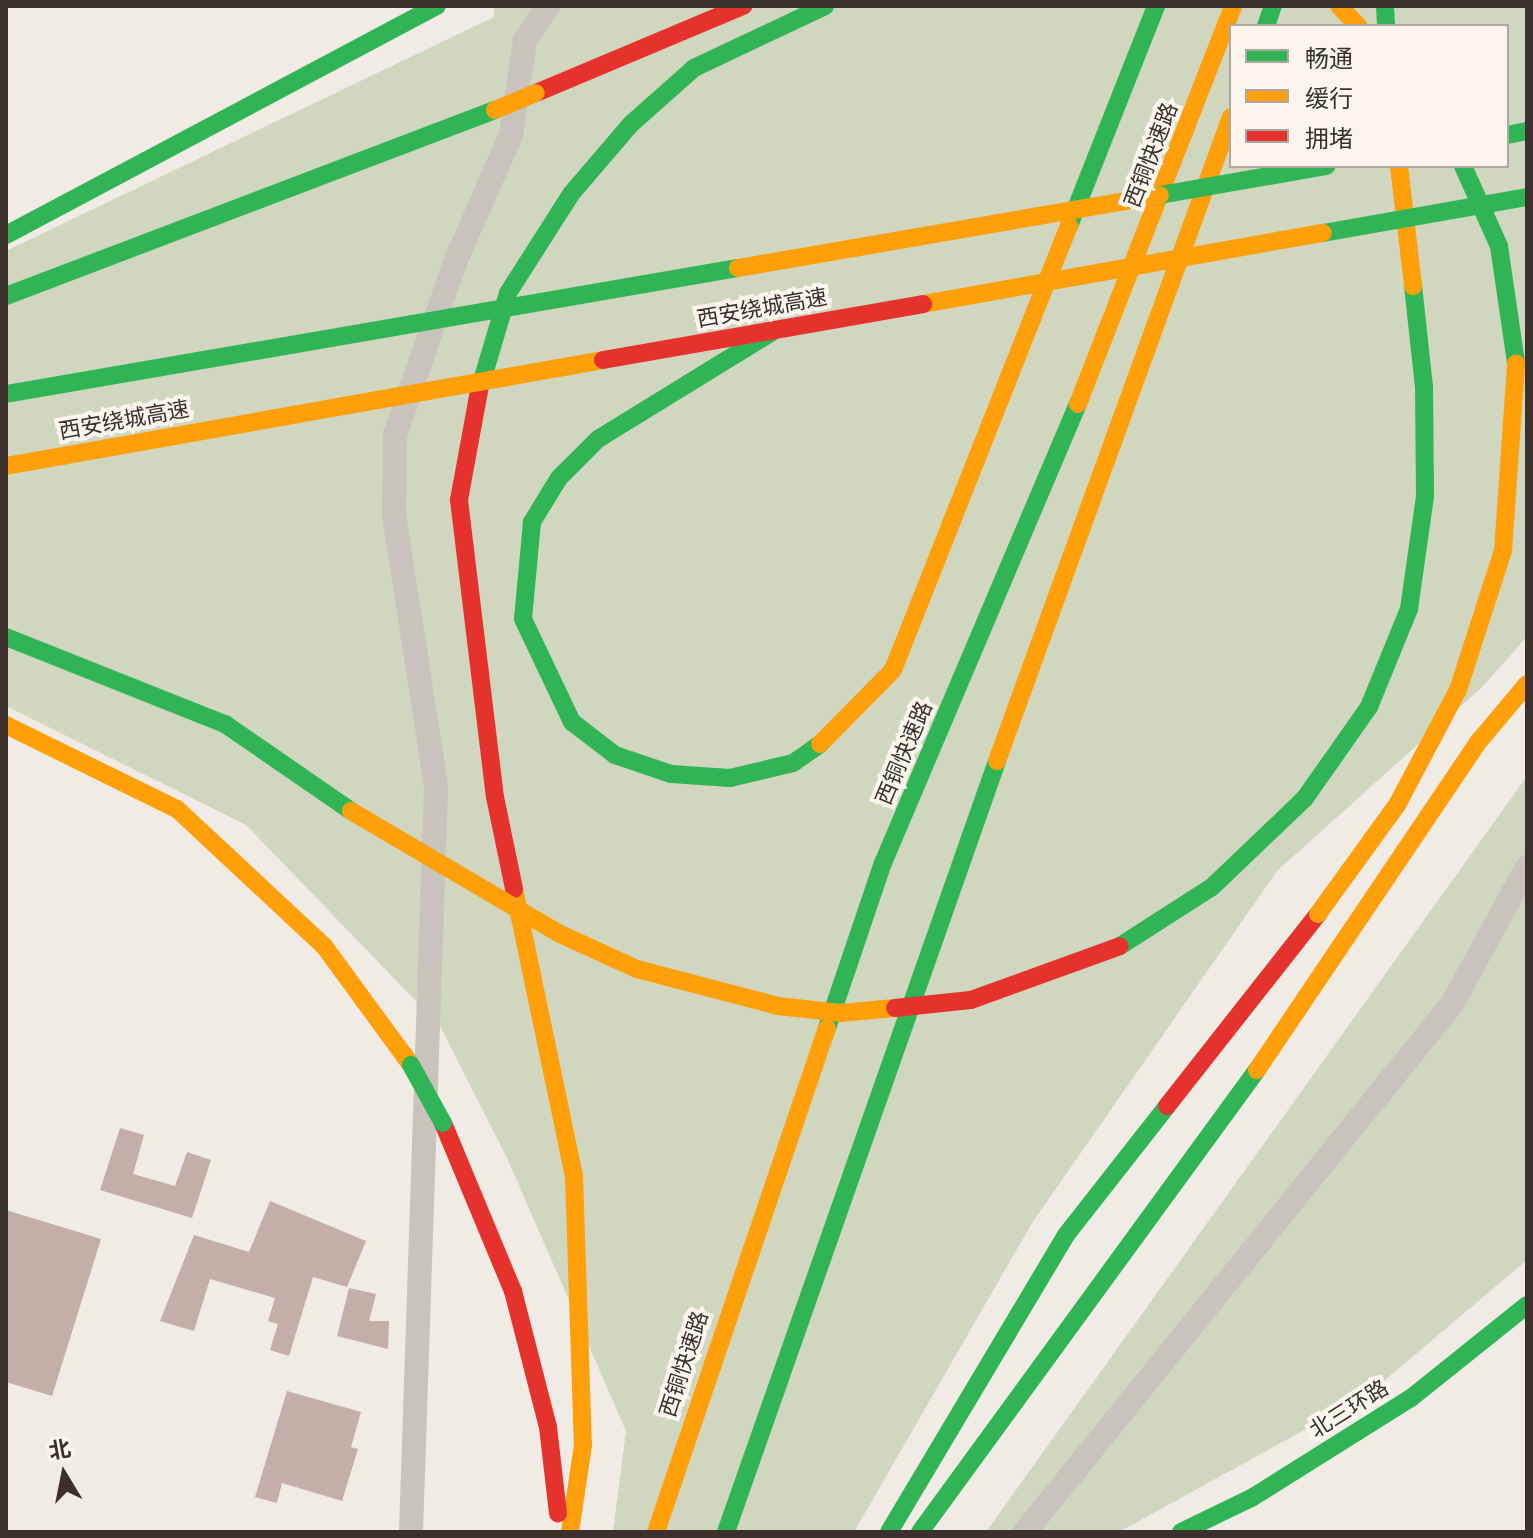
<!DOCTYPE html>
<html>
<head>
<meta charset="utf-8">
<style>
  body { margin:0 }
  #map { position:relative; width:1533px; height:1538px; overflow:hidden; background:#f0ebe5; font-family:Cabin,"Noto Sans SC",sans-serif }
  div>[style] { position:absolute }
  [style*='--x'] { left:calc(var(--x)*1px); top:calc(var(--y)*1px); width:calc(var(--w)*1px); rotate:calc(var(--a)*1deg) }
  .green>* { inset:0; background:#d1d6bf }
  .building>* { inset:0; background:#c3afa7 }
  .street>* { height:24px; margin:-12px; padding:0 12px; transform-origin:12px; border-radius:12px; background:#c9c3be }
  .fast>* { height:18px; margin:-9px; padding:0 9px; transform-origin:9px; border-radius:9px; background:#30b455 }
  .slow>* { height:18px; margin:-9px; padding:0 9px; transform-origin:9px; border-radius:9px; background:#ff9f0a }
  .jam>* { height:18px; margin:-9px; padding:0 9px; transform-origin:9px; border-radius:9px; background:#e5322d }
  .fast-bridge>* { height:18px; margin:-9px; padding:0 9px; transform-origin:9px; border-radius:9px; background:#30b455 }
  .slow-bridge>* { height:18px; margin:-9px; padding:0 9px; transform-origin:9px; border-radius:9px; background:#ff9f0a }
  .jam-bridge>* { height:18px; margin:-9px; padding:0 9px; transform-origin:9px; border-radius:9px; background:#e5322d }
  span { translate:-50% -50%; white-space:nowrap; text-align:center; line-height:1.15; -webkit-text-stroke:8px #fbf5ee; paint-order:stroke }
  .street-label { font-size:22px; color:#3b302b }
  .frame { position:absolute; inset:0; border:8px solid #3b302b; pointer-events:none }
  .legend { position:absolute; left:1229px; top:24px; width:280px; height:144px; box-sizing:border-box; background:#fbf5ee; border:2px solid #aea6a0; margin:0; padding:10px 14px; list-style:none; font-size:24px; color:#3b302b }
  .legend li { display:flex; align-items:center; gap:16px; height:40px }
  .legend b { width:40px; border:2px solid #aea6a0 }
  .north { position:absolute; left:24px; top:1434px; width:80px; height:80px; -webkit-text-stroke:6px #fbf5ee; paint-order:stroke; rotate:350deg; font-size:22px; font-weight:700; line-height:32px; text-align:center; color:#3b302b }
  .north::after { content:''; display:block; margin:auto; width:28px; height:36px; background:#3b302b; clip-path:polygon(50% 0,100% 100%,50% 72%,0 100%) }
</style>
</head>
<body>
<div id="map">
  <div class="green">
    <i style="clip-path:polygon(evenodd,494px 6px,1527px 6px,1527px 637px,1481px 688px,1277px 871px,1032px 1223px,854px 1532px,613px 1532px,626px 1431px,507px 1158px,440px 1026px,246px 825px,6px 706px,6px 251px,494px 17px,494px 6px,1231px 26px,1507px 26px,1507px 166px,1231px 166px,1231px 26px)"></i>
    <i style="clip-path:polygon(1527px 776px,1527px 1260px,1366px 1396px,1119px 1532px,986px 1532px)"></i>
  </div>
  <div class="building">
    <i style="clip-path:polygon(120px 1128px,144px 1135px,133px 1174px,175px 1186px,187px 1152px,211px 1160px,192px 1218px,100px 1190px)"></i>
    <i style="clip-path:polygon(270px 1201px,366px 1241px,347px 1287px,313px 1277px,289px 1356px,270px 1350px,278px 1324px,268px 1321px,275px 1298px,210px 1279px,194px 1331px,160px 1321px,194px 1235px,249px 1252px)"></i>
    <i style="clip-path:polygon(6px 1210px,101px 1239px,52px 1396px,6px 1382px)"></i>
    <i style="clip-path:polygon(349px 1288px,376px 1294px,369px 1321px,389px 1321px,388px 1349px,337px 1336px)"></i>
    <i style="clip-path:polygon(287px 1391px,361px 1412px,351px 1447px,358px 1449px,342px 1501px,282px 1483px,277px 1503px,255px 1497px)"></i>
  </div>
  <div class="street">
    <i style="--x:411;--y:1532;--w:746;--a:-88.08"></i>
    <i style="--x:436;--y:786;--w:275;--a:-98.8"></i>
    <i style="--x:394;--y:514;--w:79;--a:-89.3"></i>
    <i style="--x:395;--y:435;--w:185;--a:-70.8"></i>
    <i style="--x:456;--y:260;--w:137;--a:-66.3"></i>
    <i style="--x:511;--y:135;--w:96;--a:-81.6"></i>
    <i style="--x:525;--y:40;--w:41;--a:-55.9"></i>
    <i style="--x:1025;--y:1532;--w:679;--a:-51.04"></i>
    <i style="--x:1452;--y:1004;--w:156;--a:-61.3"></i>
  </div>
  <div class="fast">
    <i style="--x:1385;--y:6;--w:20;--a:87"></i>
    <i style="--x:1266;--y:26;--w:21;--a:-71"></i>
    <i style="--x:1507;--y:135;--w:20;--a:-11"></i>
    <i style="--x:1069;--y:226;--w:237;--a:-68.4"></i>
    <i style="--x:6;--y:235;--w:488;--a:-28"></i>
    <i style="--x:6;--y:296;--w:523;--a:-20.83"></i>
    <i style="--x:772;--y:332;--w:204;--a:148.4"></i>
    <i style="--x:598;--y:439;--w:55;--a:135"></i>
    <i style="--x:559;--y:478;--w:52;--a:121.5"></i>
    <i style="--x:532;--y:522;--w:97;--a:95.3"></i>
    <i style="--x:523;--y:619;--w:114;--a:64.6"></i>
    <i style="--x:572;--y:722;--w:54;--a:37.5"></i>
    <i style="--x:615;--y:755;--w:59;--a:18.7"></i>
    <i style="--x:671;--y:774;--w:59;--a:3.9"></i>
    <i style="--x:730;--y:778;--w:65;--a:-13.4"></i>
    <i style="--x:793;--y:763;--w:33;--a:-35"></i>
    <i style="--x:479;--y:391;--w:102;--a:-73.5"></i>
    <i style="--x:508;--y:293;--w:117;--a:-57.5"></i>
    <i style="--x:571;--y:194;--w:92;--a:-49.4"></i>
    <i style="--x:631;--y:124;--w:84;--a:-41.6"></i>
    <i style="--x:694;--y:68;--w:145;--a:-25.3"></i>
    <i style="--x:6;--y:637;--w:236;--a:21.7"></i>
    <i style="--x:225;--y:724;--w:153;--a:34.6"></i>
    <i style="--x:1120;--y:946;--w:109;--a:-32.7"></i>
    <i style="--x:1212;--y:887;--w:129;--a:-43.7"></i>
    <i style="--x:1305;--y:798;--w:111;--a:-54.9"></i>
    <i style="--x:1369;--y:707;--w:106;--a:-67.8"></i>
    <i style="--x:1409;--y:609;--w:113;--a:-81.9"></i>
    <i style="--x:1425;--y:497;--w:110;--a:-90.5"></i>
    <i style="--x:1424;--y:387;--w:102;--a:-96.2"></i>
    <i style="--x:827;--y:1028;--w:174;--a:-71.3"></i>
    <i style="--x:883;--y:863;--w:499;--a:-67"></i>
    <i style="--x:726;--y:1532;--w:817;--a:-70.63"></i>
    <i style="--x:889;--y:1532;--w:346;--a:-59.2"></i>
    <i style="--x:1066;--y:1235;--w:164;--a:-51.9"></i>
    <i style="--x:920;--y:1532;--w:572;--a:-53.89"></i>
    <i style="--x:1181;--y:1532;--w:80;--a:-25.9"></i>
    <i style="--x:1253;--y:1497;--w:186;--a:-32.1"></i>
    <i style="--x:1411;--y:1398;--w:149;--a:-38.7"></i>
  </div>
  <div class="slow">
    <i style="--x:1339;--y:6;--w:28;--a:46"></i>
    <i style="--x:1399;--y:166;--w:121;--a:83.3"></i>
    <i style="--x:1078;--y:404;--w:427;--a:-68.7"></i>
    <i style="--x:6;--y:725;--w:191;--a:26.2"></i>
    <i style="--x:177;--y:809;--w:201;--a:43"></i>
    <i style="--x:324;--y:946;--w:147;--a:53.8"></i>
    <i style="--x:820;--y:744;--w:104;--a:-45.4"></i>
    <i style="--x:893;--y:670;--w:478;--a:-68.4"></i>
    <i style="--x:997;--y:761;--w:685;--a:-70.03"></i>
    <i style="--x:514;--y:889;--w:293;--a:78.2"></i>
    <i style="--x:574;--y:1176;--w:269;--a:88.1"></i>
    <i style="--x:583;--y:1445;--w:88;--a:98.5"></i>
    <i style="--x:1257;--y:1070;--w:398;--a:-56"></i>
    <i style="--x:1480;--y:740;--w:73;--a:-50"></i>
    <i style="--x:656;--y:1532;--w:532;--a:-71.26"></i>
  </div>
  <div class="jam">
    <i style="--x:536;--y:93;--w:225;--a:-22.8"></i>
    <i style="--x:479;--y:391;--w:111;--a:100.4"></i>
    <i style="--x:459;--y:500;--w:299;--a:83.1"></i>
    <i style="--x:495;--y:797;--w:94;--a:78.3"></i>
    <i style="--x:1167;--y:1106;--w:244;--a:-51.8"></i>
    <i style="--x:443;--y:1123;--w:182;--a:67.4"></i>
    <i style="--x:513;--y:1291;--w:140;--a:75.6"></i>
    <i style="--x:548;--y:1427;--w:87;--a:83.4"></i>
  </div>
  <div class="fast-bridge">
    <i style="--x:1463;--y:166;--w:88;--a:65.8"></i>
    <i style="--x:1499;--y:246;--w:118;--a:81.7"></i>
    <i style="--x:1160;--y:195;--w:169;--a:-9.9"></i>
    <i style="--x:1323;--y:233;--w:207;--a:-10"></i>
    <i style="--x:6;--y:394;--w:743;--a:-9.77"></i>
    <i style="--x:411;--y:1065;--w:66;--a:61.1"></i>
  </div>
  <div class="slow-bridge">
    <i style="--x:495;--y:110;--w:44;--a:-22.5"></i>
    <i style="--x:738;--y:268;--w:428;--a:-9.8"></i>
    <i style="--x:923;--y:304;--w:406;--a:-10.1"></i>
    <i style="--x:6;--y:466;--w:606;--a:-10.07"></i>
    <i style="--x:351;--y:811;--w:240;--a:30.5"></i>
    <i style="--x:558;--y:933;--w:87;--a:24.5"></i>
    <i style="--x:637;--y:969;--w:146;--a:14.7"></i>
    <i style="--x:778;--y:1006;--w:62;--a:6.4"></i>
    <i style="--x:840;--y:1013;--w:55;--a:-5.2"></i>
    <i style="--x:1318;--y:914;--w:135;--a:-54.1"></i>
    <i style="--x:1397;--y:805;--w:130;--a:-62.1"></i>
    <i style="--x:1458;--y:690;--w:146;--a:-72.1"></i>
    <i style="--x:1503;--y:551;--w:188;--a:-86"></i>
  </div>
  <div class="jam-bridge">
    <i style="--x:603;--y:360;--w:325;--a:-9.9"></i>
    <i style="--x:895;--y:1008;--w:76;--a:-6"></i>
    <i style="--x:971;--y:1000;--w:158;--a:-19.9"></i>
  </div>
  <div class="street-label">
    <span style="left:1151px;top:155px;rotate:-69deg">西铜快速路</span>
    <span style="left:762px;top:308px;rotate:-10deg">西安绕城高速</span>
    <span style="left:124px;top:420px;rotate:-10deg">西安绕城高速</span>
    <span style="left:904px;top:753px;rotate:-67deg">西铜快速路</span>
    <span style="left:684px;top:1364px;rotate:-72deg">西铜快速路</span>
    <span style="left:1349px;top:1409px;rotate:-32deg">北三环路</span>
  </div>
  <div class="frame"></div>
  <ul class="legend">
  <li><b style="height:10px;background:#30b455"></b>畅通</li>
  <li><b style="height:10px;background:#ff9f0a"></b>缓行</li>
  <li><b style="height:10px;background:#e5322d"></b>拥堵</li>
  </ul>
  <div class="north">北</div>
</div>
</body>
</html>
